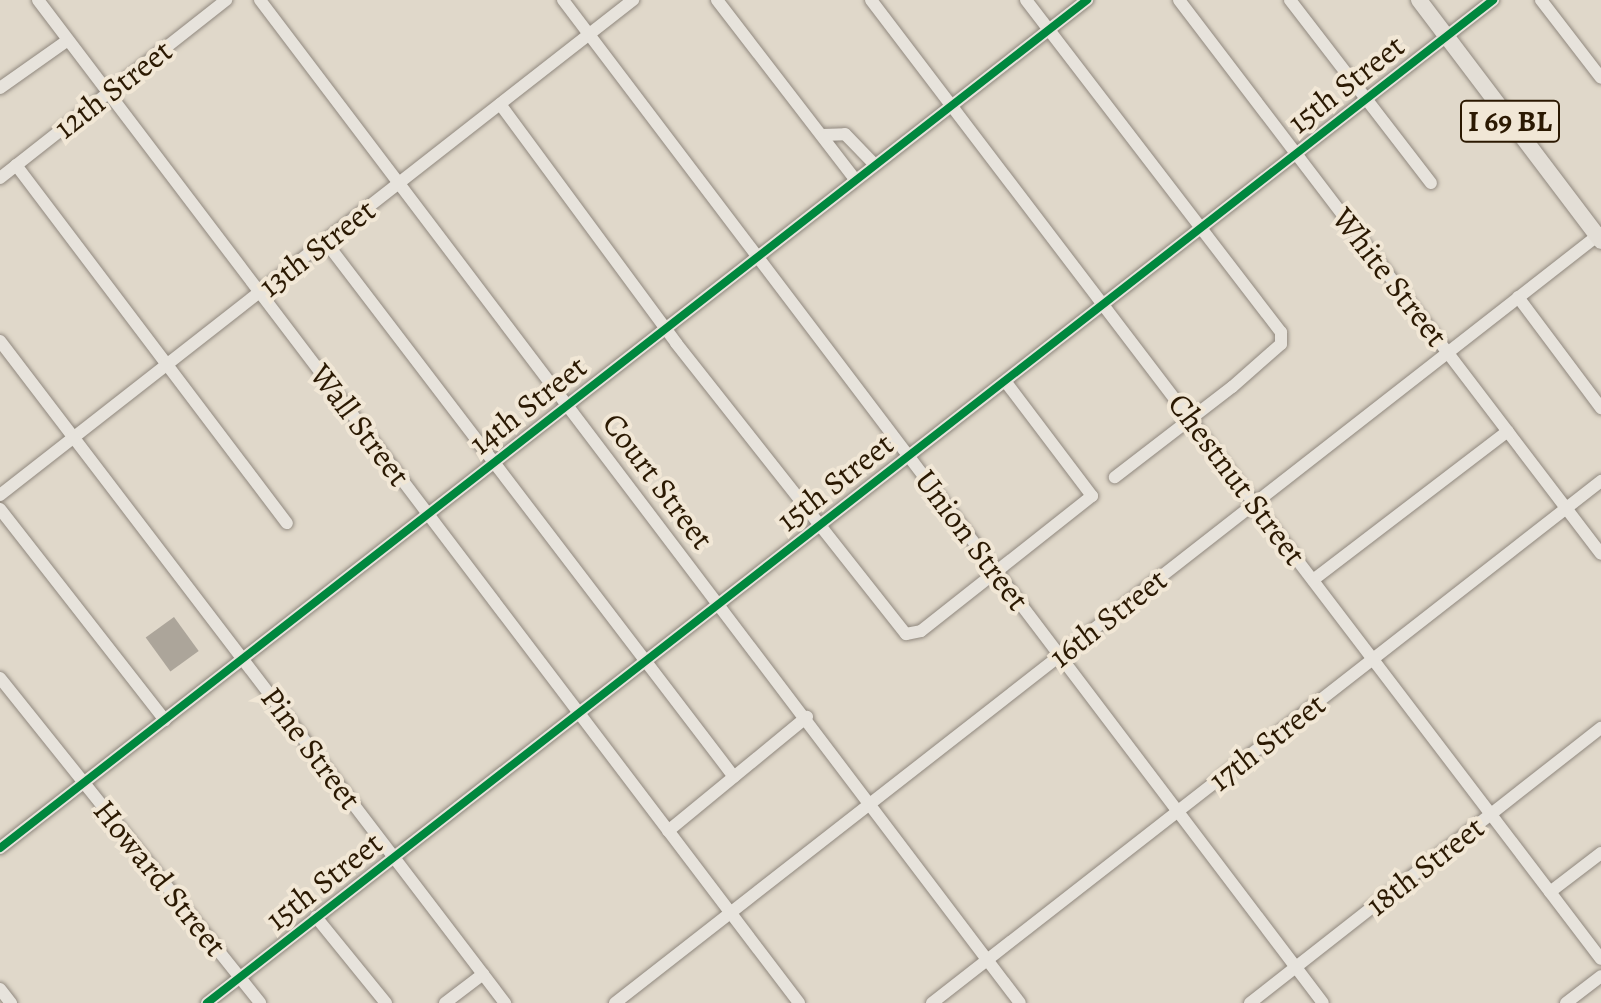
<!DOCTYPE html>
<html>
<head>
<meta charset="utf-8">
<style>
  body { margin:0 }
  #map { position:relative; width:1601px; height:1003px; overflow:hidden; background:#e0d8ca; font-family:Alegreya,serif }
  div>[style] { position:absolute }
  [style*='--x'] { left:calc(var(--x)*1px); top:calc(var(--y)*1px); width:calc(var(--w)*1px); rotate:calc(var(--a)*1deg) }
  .building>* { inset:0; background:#aca59a; transform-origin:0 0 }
  .roads { filter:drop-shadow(0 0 2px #90887e) drop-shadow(0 0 2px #90887e) }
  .minor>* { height:12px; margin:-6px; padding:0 6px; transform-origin:6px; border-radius:6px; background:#e7e3dc }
  .major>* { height:16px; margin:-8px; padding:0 8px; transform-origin:8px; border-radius:8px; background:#e3ded6 }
  .cycleway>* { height:8px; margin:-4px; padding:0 4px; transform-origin:4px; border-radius:4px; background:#00873e }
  span { translate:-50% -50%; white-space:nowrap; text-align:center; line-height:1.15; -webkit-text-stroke:8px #f1e7d6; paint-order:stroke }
  .shield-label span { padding:2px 6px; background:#f1e7d6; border:2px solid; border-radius:6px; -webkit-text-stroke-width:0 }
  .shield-label { font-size:30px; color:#2b1902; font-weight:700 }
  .street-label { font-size:32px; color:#2b1902 }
</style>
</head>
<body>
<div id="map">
  <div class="building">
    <i style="left:174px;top:617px;width:42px;height:35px;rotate:54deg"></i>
  </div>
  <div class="roads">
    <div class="minor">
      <i style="--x:38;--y:0;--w:1259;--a:52.81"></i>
      <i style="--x:260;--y:0;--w:1258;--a:52.85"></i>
      <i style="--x:563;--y:0;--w:1258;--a:52.85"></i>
      <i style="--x:717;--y:0;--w:226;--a:52.4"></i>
      <i style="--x:871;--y:0;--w:1205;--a:52.72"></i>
      <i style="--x:1026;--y:0;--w:419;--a:52.5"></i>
      <i style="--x:1281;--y:332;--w:12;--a:90"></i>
      <i style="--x:1281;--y:344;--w:65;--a:138.7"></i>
      <i style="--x:1232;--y:387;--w:148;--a:142.4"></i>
      <i style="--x:1179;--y:0;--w:696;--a:52.7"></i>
      <i style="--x:1290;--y:0;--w:231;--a:52.4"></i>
      <i style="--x:1541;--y:0;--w:98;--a:52.4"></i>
      <i style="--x:0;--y:88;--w:83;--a:-35.2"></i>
      <i style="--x:500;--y:104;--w:297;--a:53.6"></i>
      <i style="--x:676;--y:343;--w:371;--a:51.7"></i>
      <i style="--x:906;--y:634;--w:15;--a:-11"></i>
      <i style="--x:921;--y:631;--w:218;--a:-38.3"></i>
      <i style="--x:1092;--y:496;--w:144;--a:-127.1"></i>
      <i style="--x:822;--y:135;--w:23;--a:-2"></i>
      <i style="--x:845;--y:134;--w:43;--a:45.9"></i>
      <i style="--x:16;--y:165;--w:449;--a:52.9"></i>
      <i style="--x:0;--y:178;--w:288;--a:-38.2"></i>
      <i style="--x:325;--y:241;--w:674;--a:52.65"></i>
      <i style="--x:1518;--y:297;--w:139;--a:53.2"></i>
      <i style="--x:0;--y:341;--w:833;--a:52.66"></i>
      <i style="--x:0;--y:495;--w:804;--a:-38.03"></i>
      <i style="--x:0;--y:509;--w:268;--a:52"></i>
      <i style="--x:1313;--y:580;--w:245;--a:-37.4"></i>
      <i style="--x:0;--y:678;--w:416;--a:51.3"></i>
      <i style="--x:668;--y:831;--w:180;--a:-39.4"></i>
      <i style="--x:0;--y:848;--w:1379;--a:-37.96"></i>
      <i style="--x:1550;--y:892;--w:64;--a:-37.4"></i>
      <i style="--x:316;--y:917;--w:111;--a:50.9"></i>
      <i style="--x:0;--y:989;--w:18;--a:52"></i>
      <i style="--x:207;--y:1003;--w:1631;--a:-37.95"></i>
      <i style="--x:445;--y:1003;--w:48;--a:-37.3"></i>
      <i style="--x:615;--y:1003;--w:1251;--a:-37.99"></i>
      <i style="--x:932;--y:1003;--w:849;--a:-37.96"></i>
      <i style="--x:1250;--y:1003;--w:446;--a:-38.1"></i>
      <i style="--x:1566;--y:1003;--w:44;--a:-37.6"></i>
    </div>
    <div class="major">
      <i style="--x:1419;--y:0;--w:302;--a:52.9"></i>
    </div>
  </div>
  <div class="cycleway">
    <i style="--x:0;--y:848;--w:1379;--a:-37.96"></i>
    <i style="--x:207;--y:1003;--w:1631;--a:-37.95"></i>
  </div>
  <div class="shield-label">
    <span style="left:1510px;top:121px">I 69 BL</span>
  </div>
  <div class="street-label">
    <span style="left:1346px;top:84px;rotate:-38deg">15th Street</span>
    <span style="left:113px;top:89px;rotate:-38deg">12th Street</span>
    <span style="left:317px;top:248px;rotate:-38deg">13th Street</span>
    <span style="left:1390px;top:277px;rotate:52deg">White Street</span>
    <span style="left:528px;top:405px;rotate:-38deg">14th Street</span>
    <span style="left:360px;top:425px;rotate:53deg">Wall Street</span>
    <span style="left:1237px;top:479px;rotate:53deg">Chestnut Street</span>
    <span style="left:658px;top:481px;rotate:53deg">Court Street</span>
    <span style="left:835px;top:482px;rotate:-38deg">15th Street</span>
    <span style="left:972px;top:540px;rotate:53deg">Union Street</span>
    <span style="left:1108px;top:618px;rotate:-38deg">16th Street</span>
    <span style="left:1267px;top:742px;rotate:-38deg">17th Street</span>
    <span style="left:311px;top:748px;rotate:53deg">Pine Street</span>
    <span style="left:1425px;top:866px;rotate:-38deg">18th Street</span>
    <span style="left:160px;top:878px;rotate:51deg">Howard Street</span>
    <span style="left:324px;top:881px;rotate:-38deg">15th Street</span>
  </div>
</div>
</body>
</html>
